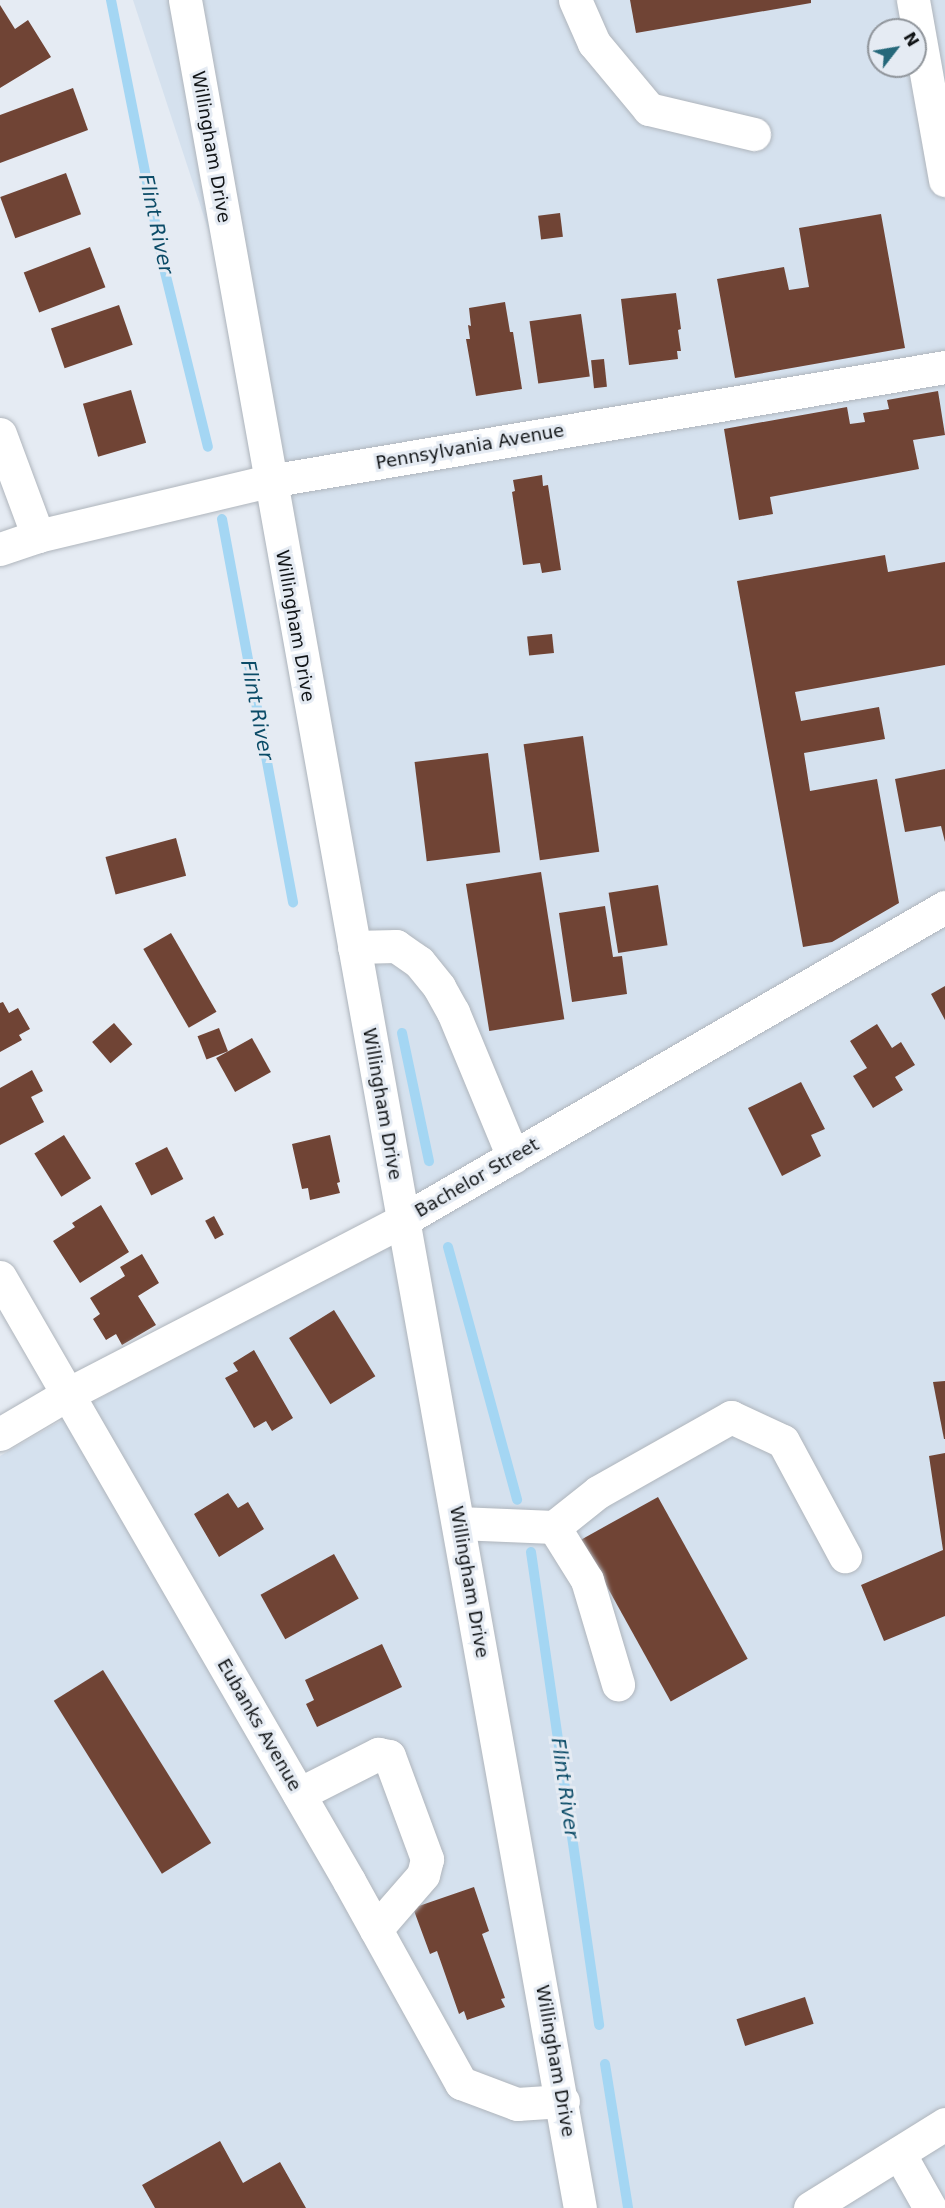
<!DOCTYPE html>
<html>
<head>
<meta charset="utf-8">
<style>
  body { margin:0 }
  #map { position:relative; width:945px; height:2208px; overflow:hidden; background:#e5ebf3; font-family:"DejaVu Sans",sans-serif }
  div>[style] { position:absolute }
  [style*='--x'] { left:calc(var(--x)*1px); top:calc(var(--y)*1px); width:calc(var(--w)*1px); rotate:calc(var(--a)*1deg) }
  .built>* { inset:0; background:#d5e1ee }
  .stream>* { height:10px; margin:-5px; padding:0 5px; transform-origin:5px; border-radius:5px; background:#a4d6f3 }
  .building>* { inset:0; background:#704435; transform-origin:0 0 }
  .roads { filter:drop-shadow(0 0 2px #afb5bc) drop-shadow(0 0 2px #afb5bc) }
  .minor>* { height:33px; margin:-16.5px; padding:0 16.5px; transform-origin:16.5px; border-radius:16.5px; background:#fff }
  .major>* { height:33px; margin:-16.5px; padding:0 16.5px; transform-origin:16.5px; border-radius:16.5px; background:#fff }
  span { translate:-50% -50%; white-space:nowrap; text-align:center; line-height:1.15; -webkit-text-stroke:6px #e5ebf3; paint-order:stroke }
  .street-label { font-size:18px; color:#111416 }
  .water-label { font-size:20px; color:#0b4b67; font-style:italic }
  .north { position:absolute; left:867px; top:18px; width:60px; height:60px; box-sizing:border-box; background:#e5ebf3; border:2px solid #90959b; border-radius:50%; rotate:59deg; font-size:16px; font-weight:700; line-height:24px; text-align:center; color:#111416 }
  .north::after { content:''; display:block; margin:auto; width:21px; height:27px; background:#25687a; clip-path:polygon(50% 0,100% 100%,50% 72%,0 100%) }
</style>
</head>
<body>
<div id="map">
  <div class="built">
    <i style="clip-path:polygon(evenodd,133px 0,945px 0,945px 2208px,0 2208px,0 1456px,388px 1232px,210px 235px,133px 0,879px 30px,915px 30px,915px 66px,879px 66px,879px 30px)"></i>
  </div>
  <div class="stream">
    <i style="--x:111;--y:0;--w:273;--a:78.8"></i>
    <i style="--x:164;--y:268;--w:184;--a:76.2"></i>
    <i style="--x:222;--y:519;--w:390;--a:79.5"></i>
    <i style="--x:402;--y:1033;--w:131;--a:78.1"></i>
    <i style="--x:448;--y:1247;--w:262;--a:74.7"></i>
    <i style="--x:531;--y:1552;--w:478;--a:81.8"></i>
    <i style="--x:605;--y:2064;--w:146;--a:80.9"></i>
  </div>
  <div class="building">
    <i style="clip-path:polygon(630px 0,811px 0,811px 3px,636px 33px)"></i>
    <i style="clip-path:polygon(0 5px,15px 29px,28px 20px,51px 57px,0 88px)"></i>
    <i style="clip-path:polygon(73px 88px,88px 130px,0 163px,0 115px)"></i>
    <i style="left:66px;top:173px;width:44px;height:70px;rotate:70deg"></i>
    <i style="left:560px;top:213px;width:24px;height:22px;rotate:83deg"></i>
    <i style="clip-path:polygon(881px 214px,905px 348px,735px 378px,717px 279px,784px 267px,789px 290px,809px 287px,799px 228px)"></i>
    <i style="left:90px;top:247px;width:43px;height:71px;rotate:69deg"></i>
    <i style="clip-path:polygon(676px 293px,681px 329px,678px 330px,681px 351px,677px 351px,678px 359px,629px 365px,621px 299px)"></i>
    <i style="clip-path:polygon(505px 302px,510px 332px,513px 332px,522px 389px,476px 396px,466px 339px,470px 339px,468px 325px,471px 326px,469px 308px)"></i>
    <i style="left:119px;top:305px;width:42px;height:72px;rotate:71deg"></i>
    <i style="left:581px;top:314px;width:63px;height:52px;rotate:82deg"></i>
    <i style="left:604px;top:359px;width:28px;height:13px;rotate:84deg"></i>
    <i style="left:131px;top:390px;width:55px;height:50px;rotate:74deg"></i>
    <i style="clip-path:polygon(938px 391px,945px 435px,913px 440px,919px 469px,770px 497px,773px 514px,739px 520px,724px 429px,847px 407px,850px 424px,865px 422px,863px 413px,889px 409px,887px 400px)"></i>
    <i style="clip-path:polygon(542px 475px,543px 486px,548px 485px,561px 570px,542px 573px,540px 563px,523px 565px,512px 492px,515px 491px,513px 480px)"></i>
    <i style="clip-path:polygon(885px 555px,888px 572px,945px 562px,945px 665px,795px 692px,801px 721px,879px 707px,885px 739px,804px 753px,810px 791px,877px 779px,899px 903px,832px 942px,803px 947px,737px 581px)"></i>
    <i style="left:552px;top:634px;width:19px;height:25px;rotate:84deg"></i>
    <i style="left:583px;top:736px;width:117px;height:60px;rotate:82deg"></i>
    <i style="left:488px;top:753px;width:100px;height:74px;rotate:83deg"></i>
    <i style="clip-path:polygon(945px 769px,945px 842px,941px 826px,905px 832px,895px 779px)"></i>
    <i style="left:176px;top:838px;width:39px;height:73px;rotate:75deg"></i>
    <i style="left:541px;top:872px;width:149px;height:76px;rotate:81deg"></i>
    <i style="left:658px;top:885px;width:61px;height:50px;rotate:81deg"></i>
    <i style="clip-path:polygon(605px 906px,613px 957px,622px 956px,627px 994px,572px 1002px,559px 913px)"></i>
    <i style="left:171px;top:933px;width:91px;height:32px;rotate:60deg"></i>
    <i style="clip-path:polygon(945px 986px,945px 1020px,931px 994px)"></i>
    <i style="clip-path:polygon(3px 1002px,9px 1013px,18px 1008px,30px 1029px,19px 1035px,22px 1040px,0 1052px,0 1003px)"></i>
    <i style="left:114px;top:1023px;width:28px;height:29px;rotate:49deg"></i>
    <i style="clip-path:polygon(877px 1024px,892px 1048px,901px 1042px,915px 1065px,895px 1077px,903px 1090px,873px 1108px,853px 1076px,867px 1068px,850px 1041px)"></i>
    <i style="left:219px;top:1028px;width:25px;height:23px;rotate:69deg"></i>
    <i style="left:252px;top:1038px;width:39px;height:41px;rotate:61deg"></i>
    <i style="clip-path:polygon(32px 1070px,43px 1091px,31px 1097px,44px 1122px,0 1145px,0 1088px)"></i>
    <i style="clip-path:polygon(801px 1082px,825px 1129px,811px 1135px,821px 1156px,782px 1176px,748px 1108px)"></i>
    <i style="left:64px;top:1135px;width:51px;height:35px;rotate:58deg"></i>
    <i style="clip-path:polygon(330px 1135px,340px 1182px,337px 1183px,340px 1193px,310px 1200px,308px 1188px,302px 1189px,292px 1144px)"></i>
    <i style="left:167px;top:1147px;width:36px;height:36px;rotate:63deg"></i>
    <i style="clip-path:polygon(101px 1205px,129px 1252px,80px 1283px,53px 1241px,75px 1227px,72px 1223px)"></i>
    <i style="left:214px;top:1216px;width:21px;height:10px;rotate:62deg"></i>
    <i style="clip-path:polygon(142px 1254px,159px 1283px,138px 1296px,156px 1325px,122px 1345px,116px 1334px,106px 1340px,93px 1319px,100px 1314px,90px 1298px,125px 1276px,120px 1267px)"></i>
    <i style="left:334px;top:1310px;width:78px;height:53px;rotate:58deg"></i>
    <i style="clip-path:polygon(254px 1350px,293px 1418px,272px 1431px,266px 1421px,254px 1428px,225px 1378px,238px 1371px,233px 1363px)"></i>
    <i style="clip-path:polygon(945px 1381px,945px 1439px,944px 1439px,933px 1382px)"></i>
    <i style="clip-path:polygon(945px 1453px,945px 1616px,884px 1641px,861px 1585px,943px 1550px,929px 1456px)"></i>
    <i style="clip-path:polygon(228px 1493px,238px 1508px,248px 1502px,264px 1529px,219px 1557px,194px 1514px)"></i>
    <i style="left:658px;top:1497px;width:185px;height:88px;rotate:61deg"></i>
    <i style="left:334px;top:1554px;width:51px;height:84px;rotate:61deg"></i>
    <i style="clip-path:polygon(382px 1644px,402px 1687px,317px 1727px,306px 1704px,314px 1700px,305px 1680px)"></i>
    <i style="left:103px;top:1670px;width:204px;height:58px;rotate:58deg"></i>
    <i style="clip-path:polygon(474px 1887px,489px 1931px,482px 1934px,505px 1998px,501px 1999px,505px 2007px,467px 2020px,464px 2011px,459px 2014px,437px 1951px,430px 1954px,413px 1908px)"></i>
    <i style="left:805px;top:1997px;width:28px;height:72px;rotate:72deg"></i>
    <i style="clip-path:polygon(220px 2141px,243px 2183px,280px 2162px,306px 2208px,155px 2208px,142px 2185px)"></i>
  </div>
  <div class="roads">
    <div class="minor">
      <i style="--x:185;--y:0;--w:2243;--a:79.86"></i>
      <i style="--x:575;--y:0;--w:47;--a:66.2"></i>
      <i style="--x:594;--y:43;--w:86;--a:50.2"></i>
      <i style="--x:649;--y:109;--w:108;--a:13.4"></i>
      <i style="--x:913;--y:0;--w:183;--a:79.9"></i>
      <i style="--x:0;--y:434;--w:109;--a:69.6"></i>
      <i style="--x:0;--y:549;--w:40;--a:-18.9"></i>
      <i style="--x:38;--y:536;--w:237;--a:-13.4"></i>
      <i style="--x:269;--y:481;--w:686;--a:-9.57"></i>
      <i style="--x:354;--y:947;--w:42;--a:-1.4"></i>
      <i style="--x:396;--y:946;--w:28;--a:35"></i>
      <i style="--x:419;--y:962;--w:32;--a:51"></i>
      <i style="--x:439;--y:987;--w:29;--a:61"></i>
      <i style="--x:453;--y:1012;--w:157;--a:67.5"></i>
      <i style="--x:0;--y:1277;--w:698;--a:59.98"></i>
      <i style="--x:349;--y:1881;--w:231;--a:61"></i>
      <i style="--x:461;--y:2083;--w:60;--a:20.6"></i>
      <i style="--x:517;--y:2104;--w:46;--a:-3.7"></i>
      <i style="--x:0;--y:1434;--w:79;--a:-30.5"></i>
      <i style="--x:68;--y:1394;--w:377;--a:-27.4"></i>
      <i style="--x:403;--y:1220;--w:626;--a:-30.01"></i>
      <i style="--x:458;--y:1523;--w:96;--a:2.4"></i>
      <i style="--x:554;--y:1527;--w:62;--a:58.1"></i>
      <i style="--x:587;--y:1580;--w:109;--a:73.4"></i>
      <i style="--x:554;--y:1527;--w:56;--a:-38.5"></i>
      <i style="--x:598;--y:1492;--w:153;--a:-29.4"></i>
      <i style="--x:731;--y:1417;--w:57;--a:24.8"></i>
      <i style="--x:783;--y:1441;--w:131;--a:61.7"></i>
      <i style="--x:299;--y:1794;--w:89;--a:-26.9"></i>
      <i style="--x:378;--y:1754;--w:11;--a:10"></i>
      <i style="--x:389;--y:1756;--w:110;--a:69.7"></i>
      <i style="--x:427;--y:1859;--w:16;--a:104"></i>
      <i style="--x:423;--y:1875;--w:72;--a:131"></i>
      <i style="--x:899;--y:2153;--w:63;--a:60.6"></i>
    </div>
    <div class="major">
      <i style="--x:810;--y:2208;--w:159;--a:-31.9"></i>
    </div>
  </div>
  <div class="street-label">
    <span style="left:211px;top:147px;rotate:80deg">Willingham Drive</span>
    <span style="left:470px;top:447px;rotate:-10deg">Pennsylvania Avenue</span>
    <span style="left:295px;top:626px;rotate:80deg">Willingham Drive</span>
    <span style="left:382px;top:1104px;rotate:80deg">Willingham Drive</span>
    <span style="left:477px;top:1178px;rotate:-30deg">Bachelor Street</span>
    <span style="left:469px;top:1582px;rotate:80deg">Willingham Drive</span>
    <span style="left:259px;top:1725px;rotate:60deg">Eubanks Avenue</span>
    <span style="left:555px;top:2061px;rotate:80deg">Willingham Drive</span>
  </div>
  <div class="water-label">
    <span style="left:156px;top:224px;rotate:78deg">Flint River</span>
    <span style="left:257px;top:710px;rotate:79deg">Flint River</span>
    <span style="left:565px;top:1788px;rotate:82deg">Flint River</span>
  </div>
  <div class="north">N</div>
</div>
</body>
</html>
